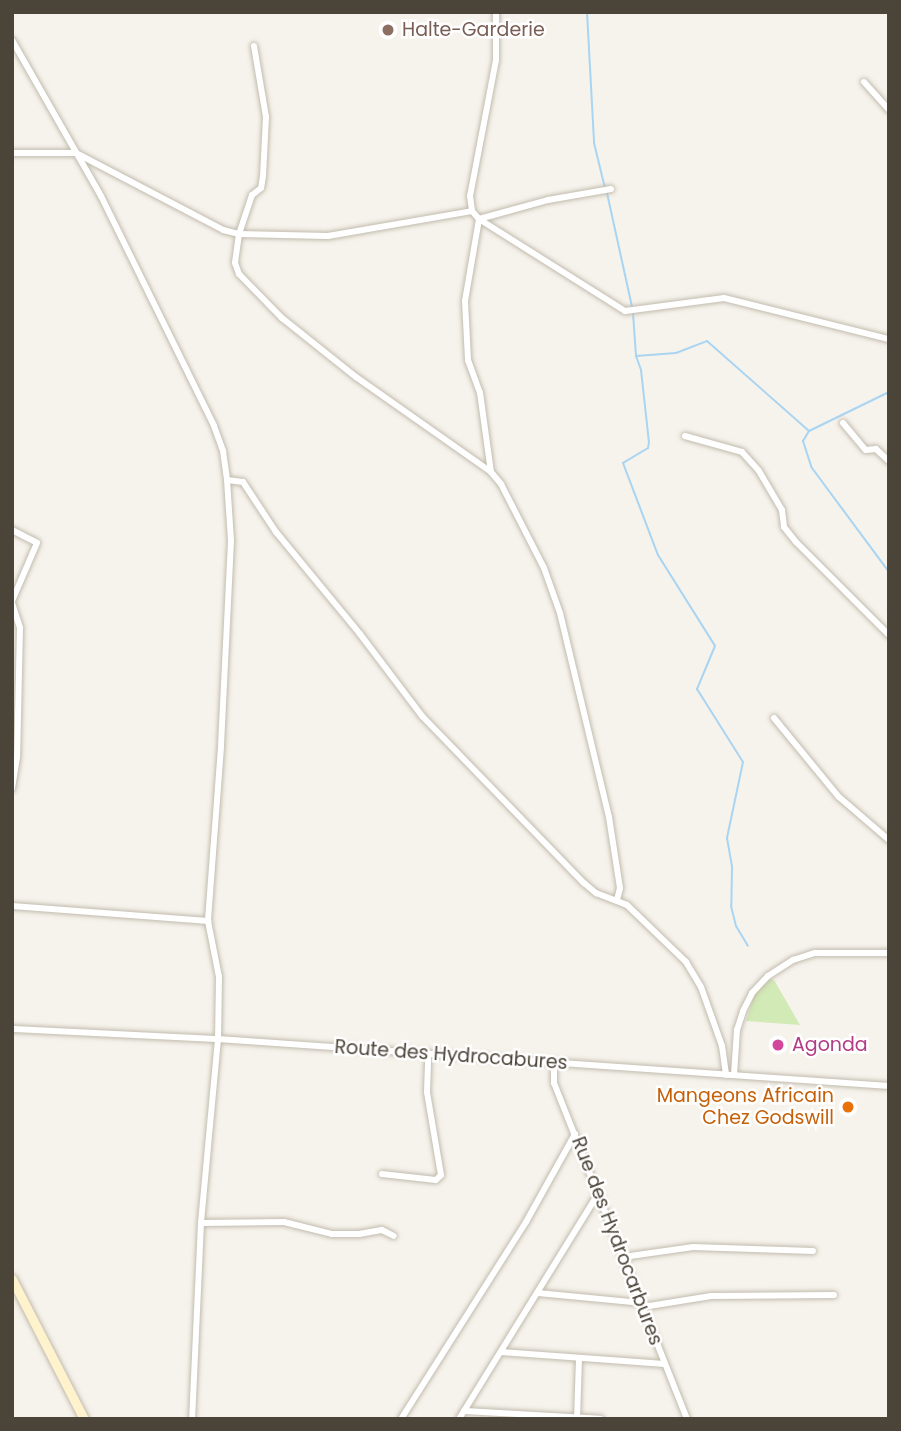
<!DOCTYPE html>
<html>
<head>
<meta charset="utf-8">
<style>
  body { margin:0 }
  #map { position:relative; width:901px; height:1431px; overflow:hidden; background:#f6f3ec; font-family:Poppins,sans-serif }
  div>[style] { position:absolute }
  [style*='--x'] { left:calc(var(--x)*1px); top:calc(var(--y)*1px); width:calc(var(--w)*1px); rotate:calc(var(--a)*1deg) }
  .green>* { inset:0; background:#d2eab5 }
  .stream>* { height:2px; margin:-1px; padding:0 1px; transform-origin:1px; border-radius:1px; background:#a9d4f2 }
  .roads { filter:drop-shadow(0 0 2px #c2bbae) drop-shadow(0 0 2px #c2bbae) }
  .street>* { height:6px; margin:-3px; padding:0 3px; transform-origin:3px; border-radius:3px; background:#fff }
  .secondary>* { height:9px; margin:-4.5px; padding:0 4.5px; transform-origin:4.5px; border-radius:4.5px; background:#fff3cd }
  .dots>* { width:19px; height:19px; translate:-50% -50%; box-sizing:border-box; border:4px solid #fff; border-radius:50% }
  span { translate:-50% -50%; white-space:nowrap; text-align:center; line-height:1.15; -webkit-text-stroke:5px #fff; paint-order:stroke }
  .education-label { font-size:19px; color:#785e54 }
  .left { translate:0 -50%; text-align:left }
  .hotel-label { font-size:19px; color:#b23c85 }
  .street-label { font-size:19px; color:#4b4439 }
  .food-label { font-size:19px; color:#c56008 }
  .right { translate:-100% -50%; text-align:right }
  .frame { position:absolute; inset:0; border:14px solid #4b4439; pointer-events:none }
</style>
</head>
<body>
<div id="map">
  <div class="green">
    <i style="clip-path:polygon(768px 979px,774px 980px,800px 1025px,746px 1021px,754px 995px)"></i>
  </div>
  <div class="stream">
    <i style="--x:587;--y:12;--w:131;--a:86.9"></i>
    <i style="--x:594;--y:143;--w:46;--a:76.3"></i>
    <i style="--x:607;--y:193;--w:117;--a:77.6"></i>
    <i style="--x:633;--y:313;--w:43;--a:86"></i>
    <i style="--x:636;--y:356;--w:40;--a:-4.3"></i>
    <i style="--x:676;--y:353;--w:33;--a:-21"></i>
    <i style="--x:707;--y:341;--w:136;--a:41.4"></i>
    <i style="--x:636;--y:356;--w:15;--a:70"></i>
    <i style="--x:641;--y:370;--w:72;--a:83.7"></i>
    <i style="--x:649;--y:442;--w:6;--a:99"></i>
    <i style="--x:648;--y:448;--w:29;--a:149"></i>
    <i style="--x:623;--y:463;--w:98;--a:69.2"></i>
    <i style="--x:658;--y:555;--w:107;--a:57.9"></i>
    <i style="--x:715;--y:646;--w:47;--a:112.7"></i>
    <i style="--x:697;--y:689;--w:86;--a:57.8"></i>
    <i style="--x:743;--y:762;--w:78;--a:101.9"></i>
    <i style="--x:727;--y:838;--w:29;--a:80"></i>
    <i style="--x:732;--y:867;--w:39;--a:91"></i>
    <i style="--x:731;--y:906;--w:21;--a:76"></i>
    <i style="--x:736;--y:926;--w:23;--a:59"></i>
    <i style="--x:889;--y:392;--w:89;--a:154"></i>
    <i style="--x:809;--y:431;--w:12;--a:121"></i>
    <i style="--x:803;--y:441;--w:28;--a:72"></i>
    <i style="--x:812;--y:468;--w:129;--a:53.5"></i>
  </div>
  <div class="roads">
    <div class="street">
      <i style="--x:496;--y:12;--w:48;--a:90"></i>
      <i style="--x:496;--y:60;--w:138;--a:100.8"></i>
      <i style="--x:470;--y:196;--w:15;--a:82"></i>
      <i style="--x:472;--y:211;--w:11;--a:49"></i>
      <i style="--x:479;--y:219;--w:173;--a:32.2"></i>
      <i style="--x:625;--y:311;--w:100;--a:-7.5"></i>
      <i style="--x:724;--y:298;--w:170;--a:14"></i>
      <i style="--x:12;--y:40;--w:180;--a:60.3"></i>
      <i style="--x:101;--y:196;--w:256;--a:63.8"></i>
      <i style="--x:214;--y:426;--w:27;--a:70"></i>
      <i style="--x:223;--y:451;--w:29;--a:82"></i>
      <i style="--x:227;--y:480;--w:61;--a:86.2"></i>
      <i style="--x:231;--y:541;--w:206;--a:92.8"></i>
      <i style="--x:221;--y:747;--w:174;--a:94.3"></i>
      <i style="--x:208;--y:921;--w:57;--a:78.9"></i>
      <i style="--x:219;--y:977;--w:62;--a:90.9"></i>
      <i style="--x:218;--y:1039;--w:185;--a:95.3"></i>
      <i style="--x:201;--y:1223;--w:196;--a:92.6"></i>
      <i style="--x:254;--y:46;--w:72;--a:80.4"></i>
      <i style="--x:266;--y:117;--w:59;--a:92.9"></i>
      <i style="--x:263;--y:176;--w:12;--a:99"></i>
      <i style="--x:261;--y:188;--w:11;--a:142"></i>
      <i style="--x:252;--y:195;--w:41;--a:108.4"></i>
      <i style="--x:239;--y:234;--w:29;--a:98"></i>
      <i style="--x:235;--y:263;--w:12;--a:70"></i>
      <i style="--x:239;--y:274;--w:62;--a:45.7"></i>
      <i style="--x:282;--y:318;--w:95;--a:38.6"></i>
      <i style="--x:356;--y:377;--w:165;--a:35.1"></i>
      <i style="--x:491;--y:472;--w:16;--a:50"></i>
      <i style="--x:501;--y:484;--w:94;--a:62.9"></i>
      <i style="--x:544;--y:568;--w:48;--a:70.4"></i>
      <i style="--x:560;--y:613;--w:210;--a:76.5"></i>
      <i style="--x:609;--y:817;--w:72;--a:81.2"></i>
      <i style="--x:620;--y:888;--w:12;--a:104"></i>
      <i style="--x:864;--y:82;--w:38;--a:48"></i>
      <i style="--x:12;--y:153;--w:64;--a:0"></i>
      <i style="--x:76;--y:153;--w:166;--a:27.6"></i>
      <i style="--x:223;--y:230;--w:16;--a:14"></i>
      <i style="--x:239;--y:234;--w:89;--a:1.3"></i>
      <i style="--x:328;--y:236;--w:146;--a:-9.8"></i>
      <i style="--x:843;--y:423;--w:35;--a:50"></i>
      <i style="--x:866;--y:450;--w:10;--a:-6"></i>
      <i style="--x:876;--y:449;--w:18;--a:43"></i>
      <i style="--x:685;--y:436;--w:59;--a:15.7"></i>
      <i style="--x:742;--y:452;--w:25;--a:48"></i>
      <i style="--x:759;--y:471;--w:45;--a:59.5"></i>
      <i style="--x:782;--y:510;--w:17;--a:83"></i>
      <i style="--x:784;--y:527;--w:19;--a:51"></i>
      <i style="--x:796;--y:542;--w:132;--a:45"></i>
      <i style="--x:491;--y:472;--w:80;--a:-97.9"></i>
      <i style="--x:480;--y:393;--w:35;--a:-110"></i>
      <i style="--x:468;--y:360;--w:59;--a:-92.9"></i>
      <i style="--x:465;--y:301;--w:83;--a:-80.3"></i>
      <i style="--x:479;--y:219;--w:72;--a:-15.4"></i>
      <i style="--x:548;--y:200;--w:64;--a:-9.9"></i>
      <i style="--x:227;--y:480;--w:16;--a:7"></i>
      <i style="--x:243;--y:482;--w:60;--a:56.6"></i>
      <i style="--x:276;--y:532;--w:132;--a:50.5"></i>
      <i style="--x:360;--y:634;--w:103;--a:52.9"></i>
      <i style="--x:422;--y:716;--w:233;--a:45.9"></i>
      <i style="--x:584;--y:883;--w:16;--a:40"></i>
      <i style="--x:596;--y:893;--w:33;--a:21"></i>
      <i style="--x:627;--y:905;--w:82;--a:44"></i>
      <i style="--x:686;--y:962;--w:29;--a:59"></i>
      <i style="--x:701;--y:987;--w:63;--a:70.4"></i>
      <i style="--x:722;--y:1046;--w:29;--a:82"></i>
      <i style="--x:12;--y:530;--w:28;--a:27"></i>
      <i style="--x:37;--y:543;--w:63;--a:113.3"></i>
      <i style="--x:12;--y:603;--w:26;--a:72"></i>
      <i style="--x:20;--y:628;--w:129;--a:91.3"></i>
      <i style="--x:17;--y:757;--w:32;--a:99"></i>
      <i style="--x:774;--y:718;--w:102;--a:50.6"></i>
      <i style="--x:839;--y:797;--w:66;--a:40.7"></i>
      <i style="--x:12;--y:906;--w:197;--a:4.4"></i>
      <i style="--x:12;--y:1029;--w:206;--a:2.8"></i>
      <i style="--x:218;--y:1039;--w:673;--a:4.01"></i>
      <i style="--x:554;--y:1062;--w:21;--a:90"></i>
      <i style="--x:554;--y:1083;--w:361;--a:68.4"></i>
      <i style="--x:734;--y:1075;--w:45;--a:-86.2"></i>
      <i style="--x:737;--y:1030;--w:20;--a:-72"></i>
      <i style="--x:743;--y:1011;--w:20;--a:-63"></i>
      <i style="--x:752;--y:993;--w:23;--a:-47"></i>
      <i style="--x:768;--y:976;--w:30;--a:-33"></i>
      <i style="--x:793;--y:960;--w:23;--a:-18"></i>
      <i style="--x:815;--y:953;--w:74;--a:0"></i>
      <i style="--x:382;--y:1174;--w:54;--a:6.3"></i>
      <i style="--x:436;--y:1180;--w:7;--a:-45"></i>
      <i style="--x:441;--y:1175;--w:84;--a:-99.6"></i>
      <i style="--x:427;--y:1092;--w:38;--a:-88"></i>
      <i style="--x:201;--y:1223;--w:83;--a:-0.7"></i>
      <i style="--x:284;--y:1222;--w:49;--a:14"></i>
      <i style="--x:332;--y:1234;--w:27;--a:0"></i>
      <i style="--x:359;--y:1234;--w:23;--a:-10"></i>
      <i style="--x:382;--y:1230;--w:13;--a:27"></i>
      <i style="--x:623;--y:1257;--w:71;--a:-8.1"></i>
      <i style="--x:693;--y:1247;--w:120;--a:1.9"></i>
      <i style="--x:538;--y:1293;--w:103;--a:5.5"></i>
      <i style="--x:643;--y:1307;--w:69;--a:-9.2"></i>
      <i style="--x:711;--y:1296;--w:123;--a:-0.5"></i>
      <i style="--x:501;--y:1352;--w:164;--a:4.2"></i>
      <i style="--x:464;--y:1411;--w:137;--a:3.3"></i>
      <i style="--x:401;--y:1419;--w:233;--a:-57.6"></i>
      <i style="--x:526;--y:1222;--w:101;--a:-60.9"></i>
      <i style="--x:459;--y:1419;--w:264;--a:-58.3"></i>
      <i style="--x:577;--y:1419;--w:61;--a:-88.1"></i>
    </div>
    <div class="secondary">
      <i style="--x:12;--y:1279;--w:157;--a:62.8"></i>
    </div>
  </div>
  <div class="dots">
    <i style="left:388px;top:30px;background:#8d6e63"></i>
    <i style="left:778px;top:1045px;background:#d1479c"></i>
    <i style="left:848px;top:1107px;background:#e8710a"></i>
  </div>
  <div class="education-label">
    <span class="left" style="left:402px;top:30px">Halte-Garderie</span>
  </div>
  <div class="hotel-label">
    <span class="left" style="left:792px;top:1045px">Agonda</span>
  </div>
  <div class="street-label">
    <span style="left:451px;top:1055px;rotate:4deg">Route des Hydrocabures</span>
    <span style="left:617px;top:1241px;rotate:69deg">Rue des Hydrocarbures</span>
  </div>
  <div class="food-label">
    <span class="right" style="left:834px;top:1107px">Mangeons Africain<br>Chez Godswill</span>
  </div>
  <div class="frame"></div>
</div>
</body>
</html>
